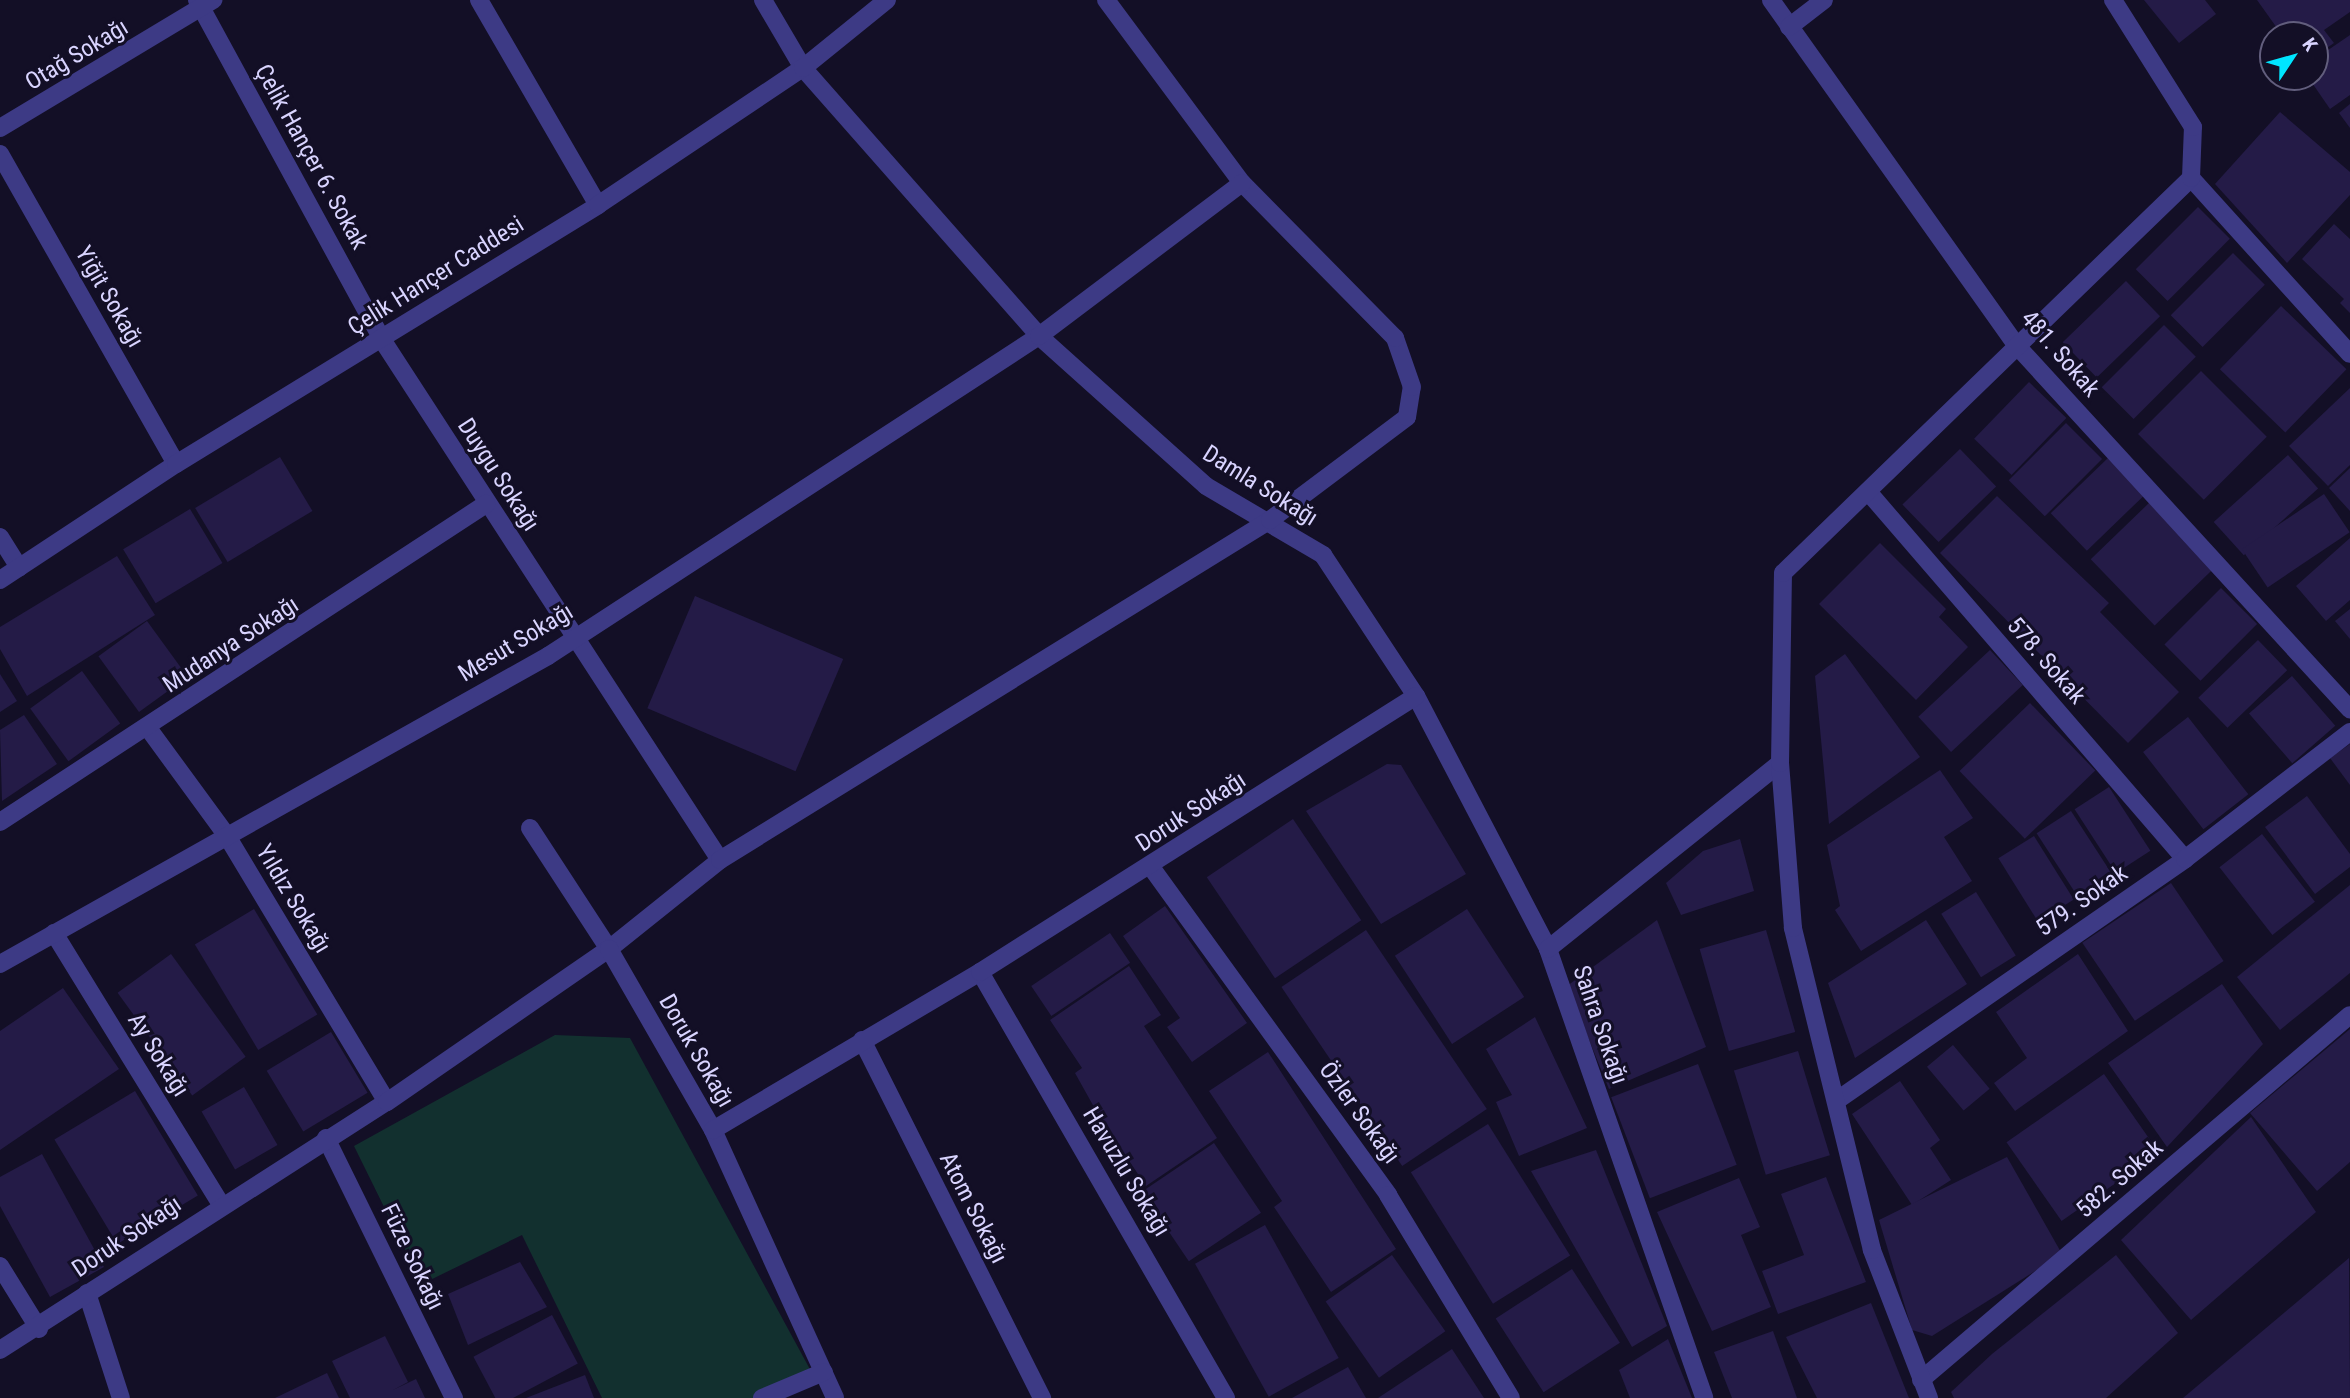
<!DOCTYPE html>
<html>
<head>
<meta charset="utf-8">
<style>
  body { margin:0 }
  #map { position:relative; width:2350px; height:1398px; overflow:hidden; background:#130f26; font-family:"Roboto Condensed",sans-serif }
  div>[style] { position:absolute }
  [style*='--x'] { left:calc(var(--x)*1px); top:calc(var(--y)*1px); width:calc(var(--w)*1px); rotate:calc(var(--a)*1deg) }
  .green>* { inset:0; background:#12302f }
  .building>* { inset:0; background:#241b47; transform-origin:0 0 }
  .minor>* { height:18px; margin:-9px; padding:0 9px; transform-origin:9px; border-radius:9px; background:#3d3a85 }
  .tertiary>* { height:18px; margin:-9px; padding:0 9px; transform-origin:9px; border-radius:9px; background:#3d3a85 }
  span { translate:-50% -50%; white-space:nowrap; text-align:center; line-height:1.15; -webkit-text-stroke:6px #130f26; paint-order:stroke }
  .street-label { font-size:24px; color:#d9d4ff }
  .north { position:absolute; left:2259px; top:21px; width:70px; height:70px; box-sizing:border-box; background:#130f26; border:2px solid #625e7d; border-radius:50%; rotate:54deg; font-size:19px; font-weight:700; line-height:28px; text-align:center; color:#d9d4ff }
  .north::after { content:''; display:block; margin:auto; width:24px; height:32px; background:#00e5ff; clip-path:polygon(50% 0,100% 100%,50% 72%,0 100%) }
</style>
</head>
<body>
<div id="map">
  <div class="green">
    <i style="clip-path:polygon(555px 1035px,630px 1038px,812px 1373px,760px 1398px,602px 1398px,522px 1235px,422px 1284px,354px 1146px)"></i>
  </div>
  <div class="building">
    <i style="clip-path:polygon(2144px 0,2205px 0,2216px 14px,2179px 43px)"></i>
    <i style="clip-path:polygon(2257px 0,2350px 0,2350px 12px,2324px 30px,2334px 43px,2315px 56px,2315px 35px,2282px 35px)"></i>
    <i style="clip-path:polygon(2350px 35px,2350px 95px,2330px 109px,2308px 77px,2315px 77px,2315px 59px)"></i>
    <i style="clip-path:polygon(2350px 104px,2350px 128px,2339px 113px)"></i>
    <i style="clip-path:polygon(2280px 112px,2350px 172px,2350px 195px,2287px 263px,2215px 184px)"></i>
    <i style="left:2198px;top:207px;width:45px;height:88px;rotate:45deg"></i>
    <i style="clip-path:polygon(2334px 224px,2350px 239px,2350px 313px,2340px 303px,2344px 299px,2302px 259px)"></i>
    <i style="left:2233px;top:253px;width:45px;height:88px;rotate:45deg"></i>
    <i style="left:2126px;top:281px;width:49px;height:88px;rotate:46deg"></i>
    <i style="left:2281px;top:306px;width:91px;height:88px;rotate:44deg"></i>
    <i style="left:2164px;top:325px;width:45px;height:88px;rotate:45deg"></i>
    <i style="left:2201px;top:371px;width:93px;height:89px;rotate:45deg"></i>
    <i style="left:2029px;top:382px;width:52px;height:79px;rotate:44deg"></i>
    <i style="clip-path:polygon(2350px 388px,2350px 465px,2328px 486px,2289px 446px)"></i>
    <i style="left:2066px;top:423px;width:51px;height:81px;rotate:45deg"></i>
    <i style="left:1960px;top:449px;width:52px;height:80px;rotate:46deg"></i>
    <i style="left:2288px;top:455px;width:45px;height:100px;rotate:48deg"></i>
    <i style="left:280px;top:457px;width:63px;height:99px;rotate:59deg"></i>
    <i style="left:2109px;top:457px;width:52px;height:81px;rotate:46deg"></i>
    <i style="clip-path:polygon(2350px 468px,2350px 511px,2329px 488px)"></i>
    <i style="left:2324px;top:494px;width:46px;height:99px;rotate:56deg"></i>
    <i style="clip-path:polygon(1997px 496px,2109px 603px,2100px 612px,2179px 692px,2128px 743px,1940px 553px)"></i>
    <i style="left:2149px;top:503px;width:92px;height:81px;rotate:46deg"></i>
    <i style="left:190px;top:509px;width:63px;height:78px;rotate:59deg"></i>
    <i style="clip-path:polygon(2350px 538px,2350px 600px,2326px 621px,2296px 586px)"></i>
    <i style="clip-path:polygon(1880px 543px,1946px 609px,1939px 617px,1968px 647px,1916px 700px,1819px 604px)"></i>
    <i style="clip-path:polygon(117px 556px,155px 615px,27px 696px,0 649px,0 627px)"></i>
    <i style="left:2221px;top:588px;width:51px;height:80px;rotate:45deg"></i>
    <i style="left:695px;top:596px;width:161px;height:122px;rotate:23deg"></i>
    <i style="clip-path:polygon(2350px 609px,2350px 639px,2335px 621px)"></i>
    <i style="left:147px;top:621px;width:69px;height:60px;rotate:54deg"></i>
    <i style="left:2258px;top:640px;width:42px;height:83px;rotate:46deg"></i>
    <i style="left:1990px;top:650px;width:48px;height:98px;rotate:47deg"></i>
    <i style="clip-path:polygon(1845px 654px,1920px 757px,1829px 824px,1815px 676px)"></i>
    <i style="left:82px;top:671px;width:65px;height:64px;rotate:54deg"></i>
    <i style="clip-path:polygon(0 674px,17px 701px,0 712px)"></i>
    <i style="left:2292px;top:676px;width:66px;height:57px;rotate:49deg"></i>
    <i style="left:2030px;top:703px;width:94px;height:98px;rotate:46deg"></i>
    <i style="clip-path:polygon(24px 715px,57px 764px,2px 801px,0 730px)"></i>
    <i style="left:2188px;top:717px;width:98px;height:57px;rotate:52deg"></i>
    <i style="clip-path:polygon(2350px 744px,2350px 785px,2330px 758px)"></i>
    <i style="clip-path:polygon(1387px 764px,1401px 765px,1466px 874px,1381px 924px,1306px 811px)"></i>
    <i style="clip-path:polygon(1940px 770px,1973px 818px,1944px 837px,1972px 881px,1861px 951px,1835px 910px,1840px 906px,1827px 845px)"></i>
    <i style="left:2109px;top:787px;width:76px;height:41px;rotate:57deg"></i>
    <i style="clip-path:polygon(2307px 796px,2350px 854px,2350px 867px,2315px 894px,2265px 827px)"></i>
    <i style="left:2071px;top:811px;width:76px;height:41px;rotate:57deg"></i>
    <i style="left:1293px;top:819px;width:122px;height:104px;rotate:56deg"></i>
    <i style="left:2262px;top:834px;width:86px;height:54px;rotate:52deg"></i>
    <i style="left:2034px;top:836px;width:75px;height:42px;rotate:58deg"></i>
    <i style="clip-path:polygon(1740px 839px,1754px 891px,1681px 915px,1666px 883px,1703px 851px)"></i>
    <i style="left:2171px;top:883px;width:94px;height:107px;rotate:56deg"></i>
    <i style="clip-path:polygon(2350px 885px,2350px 973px,2280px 1030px,2237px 977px)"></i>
    <i style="left:1976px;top:892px;width:75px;height:41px;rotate:58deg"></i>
    <i style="clip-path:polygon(1165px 906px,1247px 1023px,1192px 1062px,1167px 1027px,1180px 1018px,1123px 936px)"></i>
    <i style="left:254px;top:909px;width:123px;height:69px;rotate:59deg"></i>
    <i style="left:1467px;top:909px;width:105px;height:86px;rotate:57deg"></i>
    <i style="clip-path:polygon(1657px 920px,1706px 1047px,1609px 1089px,1567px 986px)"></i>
    <i style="clip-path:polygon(1926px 920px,1967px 984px,1855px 1058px,1828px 983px)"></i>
    <i style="left:1366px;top:930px;width:216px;height:102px;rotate:56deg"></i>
    <i style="left:1766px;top:930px;width:106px;height:69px;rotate:74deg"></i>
    <i style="left:1110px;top:933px;width:36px;height:95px;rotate:56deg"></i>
    <i style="left:171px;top:954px;width:127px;height:66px;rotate:54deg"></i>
    <i style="clip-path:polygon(2078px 954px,2128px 1031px,2015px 1111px,1994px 1083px,2027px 1058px,1996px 1012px)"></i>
    <i style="clip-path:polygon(1129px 966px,1161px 1015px,1144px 1026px,1217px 1138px,1146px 1186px,1099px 1116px,1075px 1073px,1082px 1068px,1050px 1020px)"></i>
    <i style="clip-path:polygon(2222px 984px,2263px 1044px,2167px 1147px,2108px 1063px)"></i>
    <i style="clip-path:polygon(63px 988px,119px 1069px,0 1150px,0 1031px)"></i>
    <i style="clip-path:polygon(1535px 1017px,1587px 1128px,1519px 1156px,1496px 1102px,1512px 1095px,1486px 1049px)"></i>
    <i style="clip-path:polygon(2350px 1029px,2350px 1162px,2317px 1191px,2250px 1113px)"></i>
    <i style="left:331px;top:1032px;width:71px;height:75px;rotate:59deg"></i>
    <i style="left:1953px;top:1045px;width:57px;height:34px;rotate:50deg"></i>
    <i style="left:1798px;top:1051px;width:109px;height:67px;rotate:73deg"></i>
    <i style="clip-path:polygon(1268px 1052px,1396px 1249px,1331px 1292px,1274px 1207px,1282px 1201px,1209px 1091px)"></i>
    <i style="left:1698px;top:1064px;width:108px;height:93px;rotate:69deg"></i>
    <i style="left:2104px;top:1074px;width:96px;height:119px;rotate:55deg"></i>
    <i style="clip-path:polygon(1900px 1081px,1940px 1140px,1930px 1148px,1951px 1180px,1912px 1205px,1852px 1114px)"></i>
    <i style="left:244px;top:1087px;width:67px;height:49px;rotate:60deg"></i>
    <i style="left:135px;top:1091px;width:122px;height:94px;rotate:59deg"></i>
    <i style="clip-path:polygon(2251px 1117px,2316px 1212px,2191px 1320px,2121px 1240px)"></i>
    <i style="left:1488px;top:1124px;width:155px;height:91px;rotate:58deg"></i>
    <i style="left:1214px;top:1143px;width:84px;height:87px;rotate:56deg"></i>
    <i style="clip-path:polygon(1596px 1150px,1667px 1326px,1632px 1347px,1531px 1171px)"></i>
    <i style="clip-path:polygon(42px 1154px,104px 1267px,50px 1297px,0 1206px,0 1177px)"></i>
    <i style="clip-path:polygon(2007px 1157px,2062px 1254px,1932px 1336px,1912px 1330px,1879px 1220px)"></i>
    <i style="clip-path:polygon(1826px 1177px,1866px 1282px,1778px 1314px,1762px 1271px,1804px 1255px,1781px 1194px)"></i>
    <i style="clip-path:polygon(1739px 1178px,1760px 1227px,1741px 1235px,1771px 1307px,1712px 1331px,1657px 1212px)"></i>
    <i style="left:1265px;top:1225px;width:152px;height:80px;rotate:61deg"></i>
    <i style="left:1392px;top:1255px;width:93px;height:81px;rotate:55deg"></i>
    <i style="clip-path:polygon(2116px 1255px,2178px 1333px,2106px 1398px,1954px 1398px,1951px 1392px,1992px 1354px)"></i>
    <i style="clip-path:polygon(2349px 1258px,2350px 1398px,2183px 1398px)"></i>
    <i style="clip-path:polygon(520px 1262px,547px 1307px,468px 1345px,448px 1294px)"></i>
    <i style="left:1572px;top:1269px;width:88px;height:91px;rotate:57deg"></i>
    <i style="clip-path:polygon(1871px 1303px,1909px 1398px,1817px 1398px,1786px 1337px)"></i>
    <i style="left:552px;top:1315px;width:55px;height:89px;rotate:62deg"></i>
    <i style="clip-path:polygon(1773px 1331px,1797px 1398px,1732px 1398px,1714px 1352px)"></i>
    <i style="clip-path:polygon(385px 1336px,408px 1382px,393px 1390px,416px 1379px,425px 1398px,350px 1398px,332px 1361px)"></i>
    <i style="clip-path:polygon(1668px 1339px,1692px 1398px,1630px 1398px,1619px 1370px)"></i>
    <i style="clip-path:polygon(1452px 1349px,1484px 1398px,1378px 1398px)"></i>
    <i style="clip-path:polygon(1348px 1367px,1366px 1398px,1292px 1398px)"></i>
    <i style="clip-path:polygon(327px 1373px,339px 1398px,275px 1398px)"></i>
    <i style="clip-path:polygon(585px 1375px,594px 1398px,526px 1398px)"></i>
  </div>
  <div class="minor">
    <i style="--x:197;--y:0;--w:385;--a:61.4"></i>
    <i style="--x:381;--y:338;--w:622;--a:57"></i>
    <i style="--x:479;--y:0;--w:237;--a:59.9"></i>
    <i style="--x:763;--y:0;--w:79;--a:59.5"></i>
    <i style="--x:803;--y:68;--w:357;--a:48.6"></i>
    <i style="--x:1039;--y:336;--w:224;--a:41.9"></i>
    <i style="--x:1206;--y:486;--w:136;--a:30.5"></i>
    <i style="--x:1323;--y:555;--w:169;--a:56.6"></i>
    <i style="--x:1416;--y:696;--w:285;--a:62.4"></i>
    <i style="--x:1548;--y:949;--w:475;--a:70.8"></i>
    <i style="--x:1771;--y:0;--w:425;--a:54.6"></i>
    <i style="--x:2017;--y:346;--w:493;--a:47.5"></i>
    <i style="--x:1789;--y:27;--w:44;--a:-37.6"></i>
    <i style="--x:0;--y:128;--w:249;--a:-31"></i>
    <i style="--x:0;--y:154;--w:356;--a:60.4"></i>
    <i style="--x:2191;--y:178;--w:237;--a:47.9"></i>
    <i style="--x:1870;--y:494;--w:482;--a:49.2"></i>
    <i style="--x:0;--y:537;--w:36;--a:58"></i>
    <i style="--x:148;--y:728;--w:134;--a:53.8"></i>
    <i style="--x:227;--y:836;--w:310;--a:59"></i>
    <i style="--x:0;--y:822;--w:581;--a:-33.2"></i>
    <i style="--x:530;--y:828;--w:145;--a:56.9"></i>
    <i style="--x:609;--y:949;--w:142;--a:-38.7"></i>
    <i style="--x:720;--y:860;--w:647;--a:-31.72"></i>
    <i style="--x:1270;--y:520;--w:171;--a:-36.9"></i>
    <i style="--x:1407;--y:417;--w:30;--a:-81"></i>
    <i style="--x:1412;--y:387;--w:52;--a:-109.1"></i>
    <i style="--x:1395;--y:338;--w:218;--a:-134.6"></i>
    <i style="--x:1242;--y:183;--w:228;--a:-126.6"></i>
    <i style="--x:1151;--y:867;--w:405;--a:54.1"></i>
    <i style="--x:1388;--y:1195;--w:237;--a:58.8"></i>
    <i style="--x:54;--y:933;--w:317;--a:58.4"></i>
    <i style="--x:1548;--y:949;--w:297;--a:-38.7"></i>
    <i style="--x:0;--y:964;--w:629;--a:-29.34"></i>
    <i style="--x:548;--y:656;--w:586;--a:-33.09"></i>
    <i style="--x:1039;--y:336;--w:254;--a:-37"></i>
    <i style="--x:980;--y:972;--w:492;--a:60"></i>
    <i style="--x:862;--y:1040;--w:401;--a:63.3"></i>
    <i style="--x:1836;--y:1101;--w:425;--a:-34.7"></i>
    <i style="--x:2185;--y:859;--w:208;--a:-37.6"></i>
    <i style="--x:713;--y:1130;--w:294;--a:65.5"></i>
    <i style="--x:326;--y:1138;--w:290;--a:63.8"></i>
    <i style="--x:0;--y:1266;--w:74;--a:58.2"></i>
    <i style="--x:87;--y:1293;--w:110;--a:72.1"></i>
    <i style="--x:0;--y:1350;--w:460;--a:-32.7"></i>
    <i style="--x:387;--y:1102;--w:270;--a:-34.6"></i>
    <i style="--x:609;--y:949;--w:209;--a:60.1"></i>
    <i style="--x:713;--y:1130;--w:310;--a:-30.6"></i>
    <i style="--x:980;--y:972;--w:516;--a:-32.33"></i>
    <i style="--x:1921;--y:1380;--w:563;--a:-40.39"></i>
    <i style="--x:762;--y:1398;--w:67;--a:-22.8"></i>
  </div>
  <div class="tertiary">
    <i style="--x:0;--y:580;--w:211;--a:-33.4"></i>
    <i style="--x:176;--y:464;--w:495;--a:-31.5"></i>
    <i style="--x:598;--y:205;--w:247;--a:-33.8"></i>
    <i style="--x:803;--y:68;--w:108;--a:-39"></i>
    <i style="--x:1929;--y:1398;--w:159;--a:-111.1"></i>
    <i style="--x:1872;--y:1250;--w:332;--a:-103.8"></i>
    <i style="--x:1793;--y:928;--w:166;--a:-94.5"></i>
    <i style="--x:1780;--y:763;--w:190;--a:-89.1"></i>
    <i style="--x:1783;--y:573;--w:568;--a:-44.07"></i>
    <i style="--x:2191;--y:178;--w:51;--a:-87.8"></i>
    <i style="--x:2193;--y:127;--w:150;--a:-122.2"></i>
  </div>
  <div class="street-label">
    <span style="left:77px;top:55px;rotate:-31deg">Otağ Sokağı</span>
    <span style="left:311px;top:157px;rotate:61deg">Çelik Hançer 6. Sokak</span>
    <span style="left:436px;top:276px;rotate:-32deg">Çelik Hançer Caddesi</span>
    <span style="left:109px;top:297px;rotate:60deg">Yiğit Sokağı</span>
    <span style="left:2060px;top:354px;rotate:49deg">481. Sokak</span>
    <span style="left:498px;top:475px;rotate:57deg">Duygu Sokağı</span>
    <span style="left:1260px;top:486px;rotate:32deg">Damla Sokağı</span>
    <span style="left:516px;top:643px;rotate:-31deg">Mesut Sokağı</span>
    <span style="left:231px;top:645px;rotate:-33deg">Mudanya Sokağı</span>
    <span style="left:2046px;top:661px;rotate:49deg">578. Sokak</span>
    <span style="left:1191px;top:812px;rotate:-33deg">Doruk Sokağı</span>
    <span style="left:293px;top:899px;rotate:59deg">Yıldız Sokağı</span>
    <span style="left:2082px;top:901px;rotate:-35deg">579. Sokak</span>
    <span style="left:1600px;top:1025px;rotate:71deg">Sahra Sokağı</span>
    <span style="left:696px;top:1051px;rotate:60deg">Doruk Sokağı</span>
    <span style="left:158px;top:1055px;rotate:58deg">Ay Sokağı</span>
    <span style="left:1359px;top:1113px;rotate:54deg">Özler Sokağı</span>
    <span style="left:1126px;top:1172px;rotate:59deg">Havuzlu Sokağı</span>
    <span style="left:2120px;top:1179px;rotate:-41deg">582. Sokak</span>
    <span style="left:973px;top:1208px;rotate:63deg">Atom Sokağı</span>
    <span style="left:127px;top:1237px;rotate:-34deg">Doruk Sokağı</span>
    <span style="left:412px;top:1257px;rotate:64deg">Füze Sokağı</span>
  </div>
  <div class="north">K</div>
</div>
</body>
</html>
